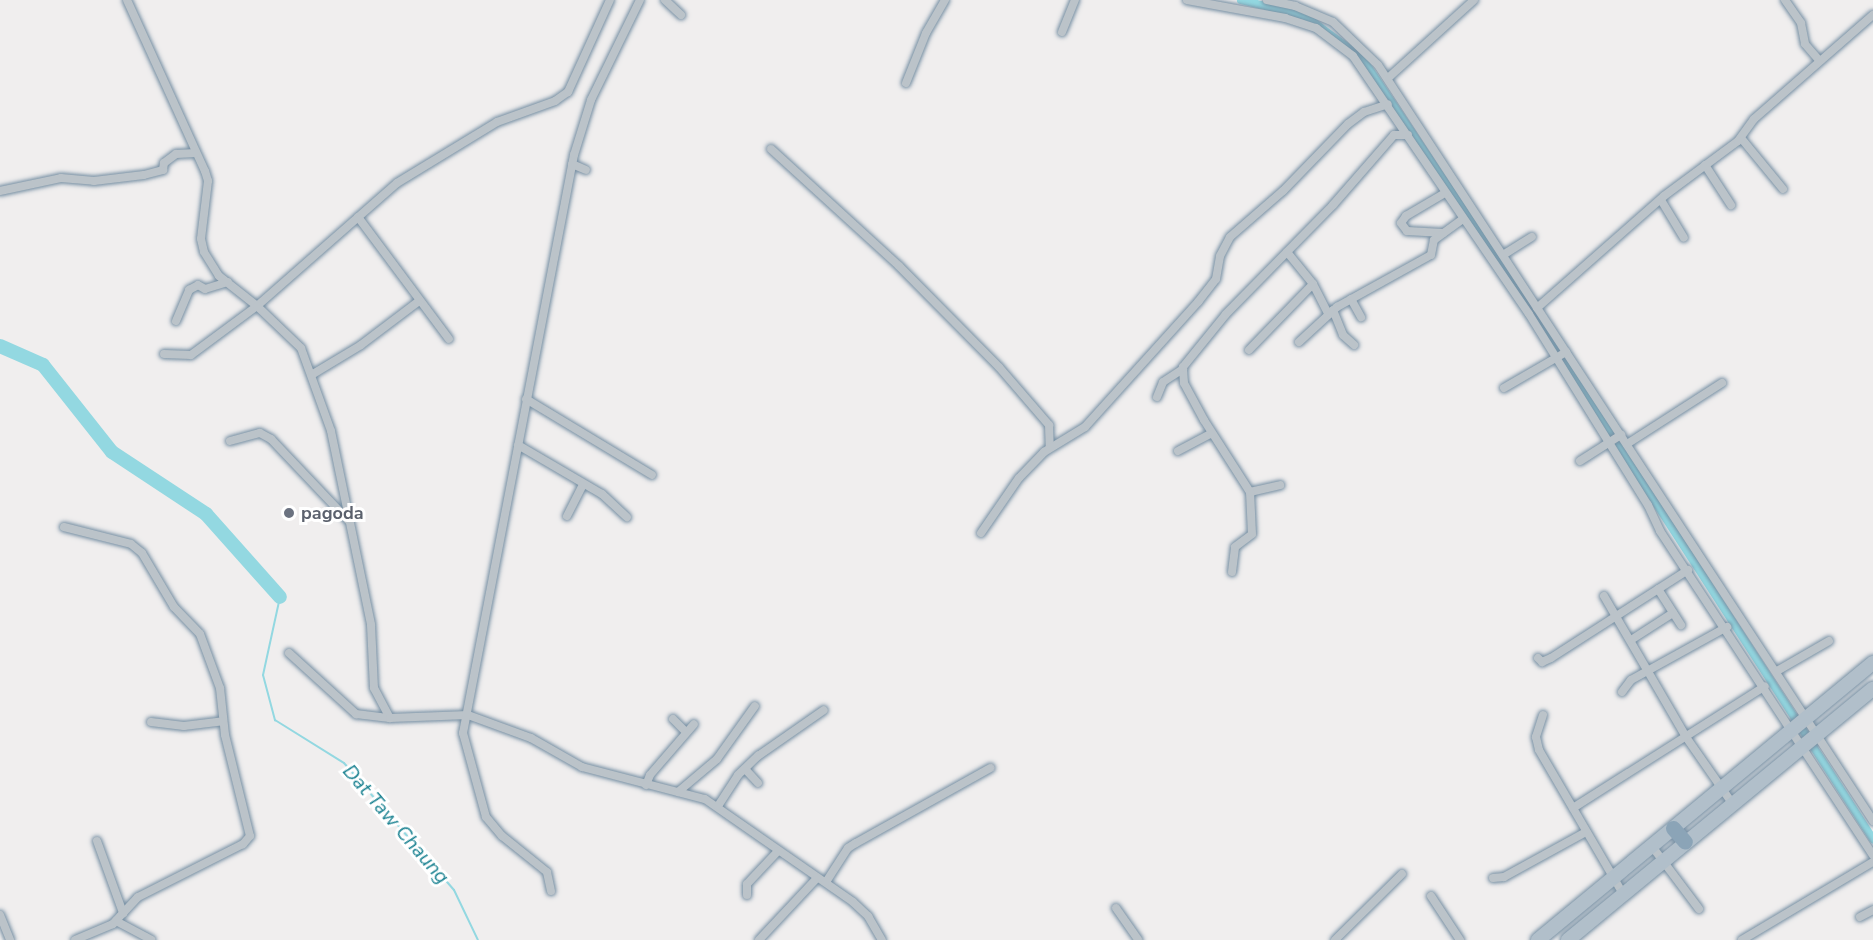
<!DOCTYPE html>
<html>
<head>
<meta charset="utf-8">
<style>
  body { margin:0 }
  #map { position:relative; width:1873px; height:940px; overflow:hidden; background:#f0eeee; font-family:"Nunito Sans",sans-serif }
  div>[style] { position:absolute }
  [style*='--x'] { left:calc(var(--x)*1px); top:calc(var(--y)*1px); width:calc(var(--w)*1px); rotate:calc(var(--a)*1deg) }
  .stream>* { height:2px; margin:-1px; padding:0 1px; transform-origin:1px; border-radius:1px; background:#93d8e1 }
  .canal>* { height:8px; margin:-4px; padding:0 4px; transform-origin:4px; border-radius:4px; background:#93d8e1 }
  .river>* { height:14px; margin:-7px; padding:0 7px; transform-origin:7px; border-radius:7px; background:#93d8e1 }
  .roads { filter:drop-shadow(0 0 2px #768fa3) drop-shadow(0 0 2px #768fa3) }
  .street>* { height:8px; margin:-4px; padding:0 4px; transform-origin:4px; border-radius:4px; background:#bbc3c9 }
  .primary>* { height:14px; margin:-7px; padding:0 7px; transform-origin:7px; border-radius:7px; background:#b1bfca }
  .highway>* { height:15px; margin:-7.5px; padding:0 7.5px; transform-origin:7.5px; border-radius:7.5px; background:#8ba4b7 }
  .dots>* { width:16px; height:16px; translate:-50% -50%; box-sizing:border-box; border:3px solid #fff; border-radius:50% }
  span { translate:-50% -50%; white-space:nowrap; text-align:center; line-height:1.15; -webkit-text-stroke:6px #fff; paint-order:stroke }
  .worship-label { font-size:18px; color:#5b616d; font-weight:700 }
  .left { translate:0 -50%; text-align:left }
  .water-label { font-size:20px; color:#1b8291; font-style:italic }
</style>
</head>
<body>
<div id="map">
  <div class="stream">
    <i style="--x:280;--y:597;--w:80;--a:102.3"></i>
    <i style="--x:263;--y:675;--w:47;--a:75.1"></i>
    <i style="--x:275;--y:720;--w:81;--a:31.9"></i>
    <i style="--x:344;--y:763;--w:168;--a:49.1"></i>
    <i style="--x:454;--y:890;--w:55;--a:64.4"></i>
  </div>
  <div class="canal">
    <i style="--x:1241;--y:0;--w:66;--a:14"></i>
    <i style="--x:1305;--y:16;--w:71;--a:36.4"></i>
    <i style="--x:1362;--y:58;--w:318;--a:56.2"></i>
    <i style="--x:1539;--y:322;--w:616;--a:57.14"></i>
  </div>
  <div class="river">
    <i style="--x:0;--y:346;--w:47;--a:23.8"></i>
    <i style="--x:43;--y:365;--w:111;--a:51.6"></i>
    <i style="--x:112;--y:452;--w:113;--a:33.4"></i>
    <i style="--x:206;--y:514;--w:111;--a:48.3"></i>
  </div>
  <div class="roads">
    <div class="street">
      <i style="--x:127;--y:0;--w:188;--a:65.5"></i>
      <i style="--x:205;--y:171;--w:10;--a:73"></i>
      <i style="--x:208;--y:181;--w:58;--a:96.9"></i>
      <i style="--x:201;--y:239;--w:13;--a:77"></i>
      <i style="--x:204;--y:252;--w:28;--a:58"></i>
      <i style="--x:219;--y:276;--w:48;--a:38.3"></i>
      <i style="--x:257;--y:306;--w:186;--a:-41.3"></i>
      <i style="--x:397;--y:183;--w:117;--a:-31.4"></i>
      <i style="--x:497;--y:122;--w:62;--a:-19.9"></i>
      <i style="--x:555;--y:101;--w:16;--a:-35"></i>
      <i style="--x:568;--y:92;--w:101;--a:-65.5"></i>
      <i style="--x:665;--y:0;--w:22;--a:43"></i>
      <i style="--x:1187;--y:0;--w:100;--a:10.4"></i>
      <i style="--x:1285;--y:18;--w:33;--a:18"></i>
      <i style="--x:1316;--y:28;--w:46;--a:37.1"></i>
      <i style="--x:1353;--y:56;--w:312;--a:55.7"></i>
      <i style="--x:1529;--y:314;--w:225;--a:58.1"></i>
      <i style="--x:1648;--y:505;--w:29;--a:65"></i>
      <i style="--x:1660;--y:531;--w:388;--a:56.7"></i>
      <i style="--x:1267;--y:0;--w:29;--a:12"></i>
      <i style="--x:1295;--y:6;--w:41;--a:22.8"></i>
      <i style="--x:1333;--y:22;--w:62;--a:43.7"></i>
      <i style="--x:1378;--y:65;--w:904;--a:56.78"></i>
      <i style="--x:1785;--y:0;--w:28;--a:55"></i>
      <i style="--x:1801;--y:23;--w:21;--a:79"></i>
      <i style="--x:1805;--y:44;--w:21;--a:49"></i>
      <i style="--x:1062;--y:32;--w:35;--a:-68"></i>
      <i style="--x:1388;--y:78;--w:116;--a:-42.2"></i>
      <i style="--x:906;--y:83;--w:54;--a:-68.2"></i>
      <i style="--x:926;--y:33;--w:38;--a:-60"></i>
      <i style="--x:1741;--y:138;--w:66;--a:50.5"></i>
      <i style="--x:771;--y:149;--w:173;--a:42.4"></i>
      <i style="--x:899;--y:266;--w:142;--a:45.3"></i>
      <i style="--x:999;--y:367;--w:77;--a:49.2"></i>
      <i style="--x:1049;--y:425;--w:23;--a:88"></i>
      <i style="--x:572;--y:164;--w:15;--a:23"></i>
      <i style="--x:1705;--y:165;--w:48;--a:57"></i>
      <i style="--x:0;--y:191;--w:62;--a:-12"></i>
      <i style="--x:61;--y:178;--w:33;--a:5"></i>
      <i style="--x:94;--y:181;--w:50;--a:-6.8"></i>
      <i style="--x:144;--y:175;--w:20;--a:-15"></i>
      <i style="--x:163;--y:170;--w:7;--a:-82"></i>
      <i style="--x:164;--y:163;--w:15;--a:-37"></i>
      <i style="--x:176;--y:154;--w:20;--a:-3"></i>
      <i style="--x:1661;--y:200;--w:44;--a:58.8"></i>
      <i style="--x:358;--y:217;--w:152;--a:53.3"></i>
      <i style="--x:1443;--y:233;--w:36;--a:-177"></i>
      <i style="--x:1407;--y:231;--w:10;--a:-127"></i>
      <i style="--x:1401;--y:223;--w:9;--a:-54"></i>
      <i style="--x:1406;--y:216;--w:45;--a:-30.5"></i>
      <i style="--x:1287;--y:252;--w:41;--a:50.9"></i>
      <i style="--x:1313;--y:284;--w:34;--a:63"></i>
      <i style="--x:1503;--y:255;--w:34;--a:-32"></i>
      <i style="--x:1351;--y:299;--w:21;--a:61"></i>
      <i style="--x:1537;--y:308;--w:169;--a:-41.4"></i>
      <i style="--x:1664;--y:196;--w:92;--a:-36.6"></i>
      <i style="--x:1738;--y:141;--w:27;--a:-54"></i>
      <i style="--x:1754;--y:119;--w:158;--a:-41.2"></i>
      <i style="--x:1333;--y:310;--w:27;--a:68"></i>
      <i style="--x:1343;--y:335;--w:15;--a:42"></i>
      <i style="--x:176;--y:321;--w:34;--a:-67"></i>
      <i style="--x:189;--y:290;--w:10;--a:-29"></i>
      <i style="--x:198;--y:285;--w:8;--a:30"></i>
      <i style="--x:205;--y:289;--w:24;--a:-17"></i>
      <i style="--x:1299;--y:342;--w:52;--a:-42.6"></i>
      <i style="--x:1337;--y:307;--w:107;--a:-29"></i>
      <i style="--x:1431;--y:255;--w:15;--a:-79"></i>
      <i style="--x:1434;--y:240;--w:34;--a:-36"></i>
      <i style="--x:1249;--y:350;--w:92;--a:-45.9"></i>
      <i style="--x:164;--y:354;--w:27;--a:2"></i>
      <i style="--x:191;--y:355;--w:82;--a:-36.6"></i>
      <i style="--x:257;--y:306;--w:61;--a:43.7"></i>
      <i style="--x:301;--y:348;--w:88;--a:70.1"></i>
      <i style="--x:331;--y:431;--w:198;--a:78.3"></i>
      <i style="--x:371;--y:625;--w:63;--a:87.3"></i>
      <i style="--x:374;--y:688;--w:34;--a:62"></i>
      <i style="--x:313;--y:374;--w:56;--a:-31.1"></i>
      <i style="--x:361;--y:345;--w:73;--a:-37.2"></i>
      <i style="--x:1504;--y:388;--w:72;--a:-30.1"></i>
      <i style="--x:1157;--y:397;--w:16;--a:-68"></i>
      <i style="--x:1163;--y:382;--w:24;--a:-33"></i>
      <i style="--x:526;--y:399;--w:147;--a:31.1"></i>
      <i style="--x:230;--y:441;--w:31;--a:-15"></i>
      <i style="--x:260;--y:433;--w:13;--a:29"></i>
      <i style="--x:271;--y:439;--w:112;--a:46.5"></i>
      <i style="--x:1627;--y:444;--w:113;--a:-32.7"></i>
      <i style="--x:518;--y:445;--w:97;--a:30.3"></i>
      <i style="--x:602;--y:494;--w:34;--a:43"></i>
      <i style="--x:1178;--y:451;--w:38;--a:-28"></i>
      <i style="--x:1580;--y:461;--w:49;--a:-32.4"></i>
      <i style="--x:1250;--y:492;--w:31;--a:-13"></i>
      <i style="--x:567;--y:516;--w:36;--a:-63"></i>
      <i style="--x:64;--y:527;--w:69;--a:14.2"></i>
      <i style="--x:131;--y:544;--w:14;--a:39"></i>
      <i style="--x:142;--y:553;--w:63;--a:59.3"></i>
      <i style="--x:174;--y:607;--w:37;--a:46"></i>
      <i style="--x:200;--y:634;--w:58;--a:69.7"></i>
      <i style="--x:220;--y:688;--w:47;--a:83.9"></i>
      <i style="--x:225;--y:735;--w:104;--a:76.1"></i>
      <i style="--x:250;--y:836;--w:11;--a:131"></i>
      <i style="--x:243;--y:844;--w:118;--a:153.2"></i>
      <i style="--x:138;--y:897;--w:37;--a:133"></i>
      <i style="--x:113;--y:924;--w:41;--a:157.2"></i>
      <i style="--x:981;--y:533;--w:67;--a:-55.4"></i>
      <i style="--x:1019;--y:478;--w:36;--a:-46"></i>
      <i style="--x:1044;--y:452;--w:48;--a:-31.4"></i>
      <i style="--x:1085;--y:427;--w:169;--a:-47.9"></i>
      <i style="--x:1198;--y:302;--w:29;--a:-52"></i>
      <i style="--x:1216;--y:279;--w:23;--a:-80"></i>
      <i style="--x:1220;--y:256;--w:21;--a:-62"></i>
      <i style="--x:1230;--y:237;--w:70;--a:-41"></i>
      <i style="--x:1283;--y:191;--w:93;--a:-45.9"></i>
      <i style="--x:1348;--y:124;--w:20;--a:-37"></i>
      <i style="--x:1364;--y:112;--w:25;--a:-18"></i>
      <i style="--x:1232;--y:572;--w:25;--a:-83"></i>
      <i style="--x:1235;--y:547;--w:21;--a:-37"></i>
      <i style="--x:1252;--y:534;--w:42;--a:-92.7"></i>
      <i style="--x:1250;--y:492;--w:85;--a:-122.6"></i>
      <i style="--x:1204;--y:420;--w:42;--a:-118.4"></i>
      <i style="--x:1184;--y:383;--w:16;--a:-94"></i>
      <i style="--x:1183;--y:367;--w:68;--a:-50.9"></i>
      <i style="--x:1226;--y:314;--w:153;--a:-45.5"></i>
      <i style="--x:1333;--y:205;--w:93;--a:-48.9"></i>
      <i style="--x:1394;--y:135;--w:14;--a:0"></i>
      <i style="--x:1658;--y:589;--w:43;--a:57.4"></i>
      <i style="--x:1604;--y:596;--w:163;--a:59.8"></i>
      <i style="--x:1686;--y:737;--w:80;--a:55.1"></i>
      <i style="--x:1631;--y:640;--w:50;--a:-32.7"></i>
      <i style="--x:289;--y:653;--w:91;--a:42.3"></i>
      <i style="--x:356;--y:714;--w:34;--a:7"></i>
      <i style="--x:390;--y:718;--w:78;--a:-2.2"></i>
      <i style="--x:468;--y:715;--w:67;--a:20.1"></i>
      <i style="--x:531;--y:738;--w:59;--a:29.6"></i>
      <i style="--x:582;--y:767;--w:127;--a:14.6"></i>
      <i style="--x:705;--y:799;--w:180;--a:34.8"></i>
      <i style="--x:853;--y:902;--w:21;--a:43"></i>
      <i style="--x:868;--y:916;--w:28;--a:60"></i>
      <i style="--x:1538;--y:658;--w:6;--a:45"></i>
      <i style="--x:1542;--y:662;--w:10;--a:-24"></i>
      <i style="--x:1551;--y:658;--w:163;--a:-32.7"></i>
      <i style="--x:1777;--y:671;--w:60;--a:-30"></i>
      <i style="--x:1622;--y:692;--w:15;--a:-53"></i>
      <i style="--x:1631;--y:680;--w:110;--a:-28.9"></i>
      <i style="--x:1543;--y:715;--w:23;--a:108"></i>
      <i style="--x:1536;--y:737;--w:13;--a:77"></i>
      <i style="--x:1539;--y:750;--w:167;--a:59.7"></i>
      <i style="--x:673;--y:719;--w:18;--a:45"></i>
      <i style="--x:151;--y:722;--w:33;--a:7"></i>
      <i style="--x:184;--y:726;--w:39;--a:-7"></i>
      <i style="--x:745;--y:769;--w:19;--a:47"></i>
      <i style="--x:646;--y:785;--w:11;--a:-68"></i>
      <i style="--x:650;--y:775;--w:67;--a:-49.2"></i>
      <i style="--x:678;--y:792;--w:51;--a:-40.2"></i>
      <i style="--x:717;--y:759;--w:65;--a:-54.4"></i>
      <i style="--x:718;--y:806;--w:37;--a:-57"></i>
      <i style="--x:738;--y:775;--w:28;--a:-44"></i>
      <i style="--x:758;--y:756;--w:80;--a:-34.9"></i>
      <i style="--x:1573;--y:808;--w:227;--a:-32.4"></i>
      <i style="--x:97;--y:841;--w:77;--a:70.1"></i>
      <i style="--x:1651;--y:845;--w:80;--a:53.1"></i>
      <i style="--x:1493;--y:878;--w:11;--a:-5"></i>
      <i style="--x:1504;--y:877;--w:94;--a:-28.8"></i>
      <i style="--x:826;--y:882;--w:40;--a:-57.1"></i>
      <i style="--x:848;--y:848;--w:9;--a:-32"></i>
      <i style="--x:856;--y:843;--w:154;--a:-29.2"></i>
      <i style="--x:551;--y:891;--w:19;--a:-102"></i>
      <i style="--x:547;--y:872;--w:58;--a:-141.3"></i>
      <i style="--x:502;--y:836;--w:25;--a:-130"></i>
      <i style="--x:486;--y:817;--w:87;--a:-105.3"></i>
      <i style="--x:463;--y:733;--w:589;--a:-79.13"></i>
      <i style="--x:574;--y:155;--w:58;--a:-72.8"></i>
      <i style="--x:591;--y:100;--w:111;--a:-63.9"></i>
      <i style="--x:747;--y:895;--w:11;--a:-90"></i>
      <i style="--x:747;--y:884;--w:45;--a:-46.8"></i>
      <i style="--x:1431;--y:896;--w:53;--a:56.6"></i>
      <i style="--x:1116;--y:908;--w:39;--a:55"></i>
      <i style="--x:0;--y:915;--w:27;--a:68"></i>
      <i style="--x:1860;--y:917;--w:15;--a:-28"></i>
      <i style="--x:116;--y:921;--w:40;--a:28"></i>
      <i style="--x:759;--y:940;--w:85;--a:-46.9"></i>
      <i style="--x:1335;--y:940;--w:94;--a:-44.6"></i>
      <i style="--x:1742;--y:940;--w:152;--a:-30.8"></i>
    </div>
    <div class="primary">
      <i style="--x:1538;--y:940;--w:435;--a:-39.6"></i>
      <i style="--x:1568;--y:940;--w:395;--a:-39.5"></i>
    </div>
    <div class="highway">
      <i style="--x:1673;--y:828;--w:18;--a:49"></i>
    </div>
  </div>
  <div class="dots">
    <i style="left:289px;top:513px;background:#6b7280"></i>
  </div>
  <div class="worship-label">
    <span class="left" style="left:301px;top:513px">pagoda</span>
  </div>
  <div class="water-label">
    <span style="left:396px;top:824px;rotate:49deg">Dat Taw Chaung</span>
  </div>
</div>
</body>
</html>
